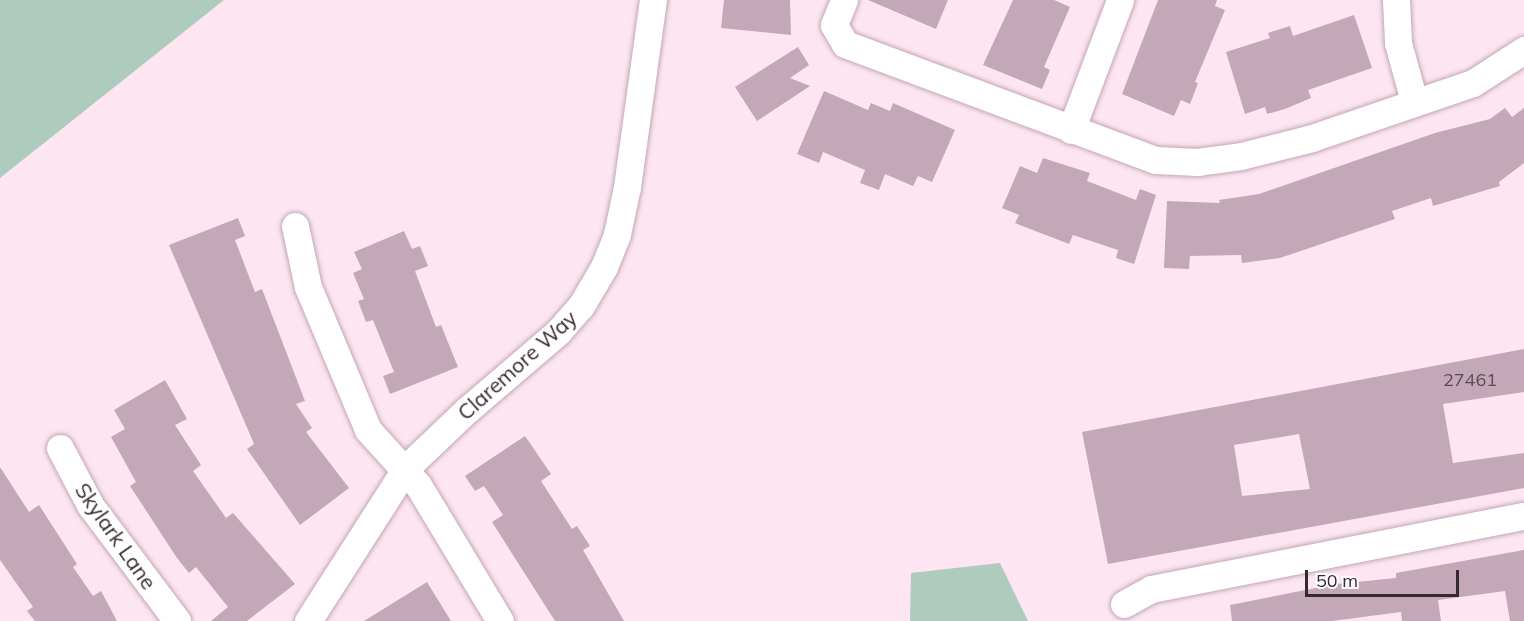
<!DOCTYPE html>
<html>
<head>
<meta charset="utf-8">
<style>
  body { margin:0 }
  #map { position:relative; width:1524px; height:621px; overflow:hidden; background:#fde5f2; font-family:Mulish,sans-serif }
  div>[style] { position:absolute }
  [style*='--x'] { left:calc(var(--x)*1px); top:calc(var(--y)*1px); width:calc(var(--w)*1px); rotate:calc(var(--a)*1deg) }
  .green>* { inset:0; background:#aeccbd }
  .building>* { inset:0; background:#c5a8b8 }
  .roads { filter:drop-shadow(0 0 2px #c3a6b6) drop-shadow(0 0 2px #c3a6b6) }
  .minor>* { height:27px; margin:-13.5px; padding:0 13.5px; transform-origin:13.5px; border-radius:13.5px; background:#fff }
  span { translate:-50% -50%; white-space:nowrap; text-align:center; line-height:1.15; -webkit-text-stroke:5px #fff; paint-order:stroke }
  .number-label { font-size:18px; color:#5a4a53 }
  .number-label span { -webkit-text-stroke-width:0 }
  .street-label { font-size:21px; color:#362a31 }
  .scale { position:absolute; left:1305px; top:570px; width:154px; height:27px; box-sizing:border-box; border:3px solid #362a31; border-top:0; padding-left:8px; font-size:18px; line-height:21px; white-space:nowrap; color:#362a31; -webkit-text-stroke:4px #fff; paint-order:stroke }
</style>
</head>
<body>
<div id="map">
  <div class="green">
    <i style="clip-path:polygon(0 0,224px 0,0 178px)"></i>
    <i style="clip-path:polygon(1000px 563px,1028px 621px,910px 621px,911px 573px)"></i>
  </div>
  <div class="building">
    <i style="clip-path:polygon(724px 0,790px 0,791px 35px,721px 28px)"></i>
    <i style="clip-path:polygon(868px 0,948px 0,936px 29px)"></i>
    <i style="clip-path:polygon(1013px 0,1054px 0,1070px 7px,1044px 67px,1050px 70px,1042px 89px,983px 65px)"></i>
    <i style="clip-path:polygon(1158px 0,1217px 0,1215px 6px,1225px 10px,1195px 82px,1198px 83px,1190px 104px,1181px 100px,1174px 116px,1122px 94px)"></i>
    <i style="clip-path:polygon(1354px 15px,1372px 68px,1308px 90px,1311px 98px,1285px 109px,1267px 114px,1265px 107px,1245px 114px,1226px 52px,1270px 38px,1268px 33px,1290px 26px,1293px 36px)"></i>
    <i style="clip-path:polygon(798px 47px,809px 65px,790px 78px,810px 86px,757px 121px,735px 87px)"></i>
    <i style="clip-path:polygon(824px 91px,868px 110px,871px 103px,890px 111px,893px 103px,955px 130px,932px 182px,918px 176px,913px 186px,885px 174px,879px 190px,860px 183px,865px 170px,823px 152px,819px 163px,797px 154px)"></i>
    <i style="clip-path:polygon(1505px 108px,1512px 117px,1524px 108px,1524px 163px,1499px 182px,1500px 186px,1433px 206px,1431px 198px,1392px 211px,1395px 219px,1280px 258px,1242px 263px,1241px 255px,1190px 256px,1189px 269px,1164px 268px,1167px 201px,1220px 203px,1219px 200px,1259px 194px,1435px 133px,1490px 119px)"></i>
    <i style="clip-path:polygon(1043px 158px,1090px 173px,1087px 181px,1136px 200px,1140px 189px,1156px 195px,1134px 264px,1116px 258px,1118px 250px,1073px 235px,1069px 244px,1015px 223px,1019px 215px,1002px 208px,1020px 166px,1037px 173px)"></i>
    <i style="clip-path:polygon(238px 218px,245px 236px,235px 240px,255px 292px,262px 289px,305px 401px,296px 404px,312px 428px,306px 432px,349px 488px,300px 525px,247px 449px,254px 444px,169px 245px)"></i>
    <i style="clip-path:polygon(404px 231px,412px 249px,420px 246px,428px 266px,415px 271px,436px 327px,441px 325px,458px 367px,390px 394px,383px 376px,394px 372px,373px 320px,366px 322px,358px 301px,364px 299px,353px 273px,362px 269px,354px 252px)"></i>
    <i style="clip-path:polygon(evenodd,1524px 349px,1524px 392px,1443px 404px,1453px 463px,1524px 453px,1524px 488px,1108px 564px,1082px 432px,1524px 349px,1299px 434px,1310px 489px,1242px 496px,1234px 445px,1299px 434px)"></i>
    <i style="clip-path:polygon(165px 380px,187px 419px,175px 425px,201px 465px,193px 471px,226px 518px,233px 513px,295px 584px,247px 621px,211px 621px,228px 607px,196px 567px,189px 573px,177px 558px,130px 486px,136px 482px,111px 437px,125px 429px,114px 410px)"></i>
    <i style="clip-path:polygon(525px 436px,551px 474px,541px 481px,572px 529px,577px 526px,590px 546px,583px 550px,624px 621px,555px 621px,492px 522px,503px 515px,484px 486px,475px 491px,465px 476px)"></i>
    <i style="clip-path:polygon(0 467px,29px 512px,39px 505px,77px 564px,73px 567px,93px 596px,101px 591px,117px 621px,35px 621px,27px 611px,33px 607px,0 560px)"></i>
    <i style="clip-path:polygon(1524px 550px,1524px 621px,1510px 621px,1505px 591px,1438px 600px,1441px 621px,1402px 621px,1401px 612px,1332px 621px,1232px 621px,1230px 605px,1336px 584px,1396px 578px,1396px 573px)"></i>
    <i style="clip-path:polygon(427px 582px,451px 621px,364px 621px)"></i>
  </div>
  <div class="roads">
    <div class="minor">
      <i style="--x:844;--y:0;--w:27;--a:112"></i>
      <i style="--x:834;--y:25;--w:22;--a:60"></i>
      <i style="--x:845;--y:44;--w:331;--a:20.5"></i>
      <i style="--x:1155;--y:160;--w:42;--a:2.7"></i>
      <i style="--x:1197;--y:162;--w:44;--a:-7.8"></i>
      <i style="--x:1241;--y:156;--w:73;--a:-14.2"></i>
      <i style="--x:1312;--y:138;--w:170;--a:-18.9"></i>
      <i style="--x:1473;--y:83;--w:61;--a:-32.9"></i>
      <i style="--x:1396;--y:0;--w:43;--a:87.3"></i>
      <i style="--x:1398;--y:43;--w:60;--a:74.6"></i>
      <i style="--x:1071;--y:130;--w:139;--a:-69.3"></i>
      <i style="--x:295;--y:226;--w:62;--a:78"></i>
      <i style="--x:308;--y:287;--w:155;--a:67.2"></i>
      <i style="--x:368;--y:430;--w:74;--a:47.7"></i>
      <i style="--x:418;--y:485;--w:159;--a:58.9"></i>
      <i style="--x:60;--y:448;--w:64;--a:62.2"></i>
      <i style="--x:90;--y:505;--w:145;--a:53.1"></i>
      <i style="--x:1124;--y:604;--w:31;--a:-29"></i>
      <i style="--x:1151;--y:589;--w:380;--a:-11.1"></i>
      <i style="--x:308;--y:621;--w:182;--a:-57.4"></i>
      <i style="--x:406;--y:468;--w:84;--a:-43.6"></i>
      <i style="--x:467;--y:410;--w:120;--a:-40.6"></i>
      <i style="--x:558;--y:332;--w:35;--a:-49"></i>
      <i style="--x:581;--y:306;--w:45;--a:-59.5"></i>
      <i style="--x:604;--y:267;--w:35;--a:-68"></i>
      <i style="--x:617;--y:234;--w:48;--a:-78"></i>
      <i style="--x:627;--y:187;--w:189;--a:-82.1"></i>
    </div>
  </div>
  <div class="number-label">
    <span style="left:1470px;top:380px">27461</span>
  </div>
  <div class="street-label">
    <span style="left:517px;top:365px;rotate:-42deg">Claremore Way</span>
    <span style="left:116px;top:536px;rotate:55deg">Skylark Lane</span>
  </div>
  <div class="scale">50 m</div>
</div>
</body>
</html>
